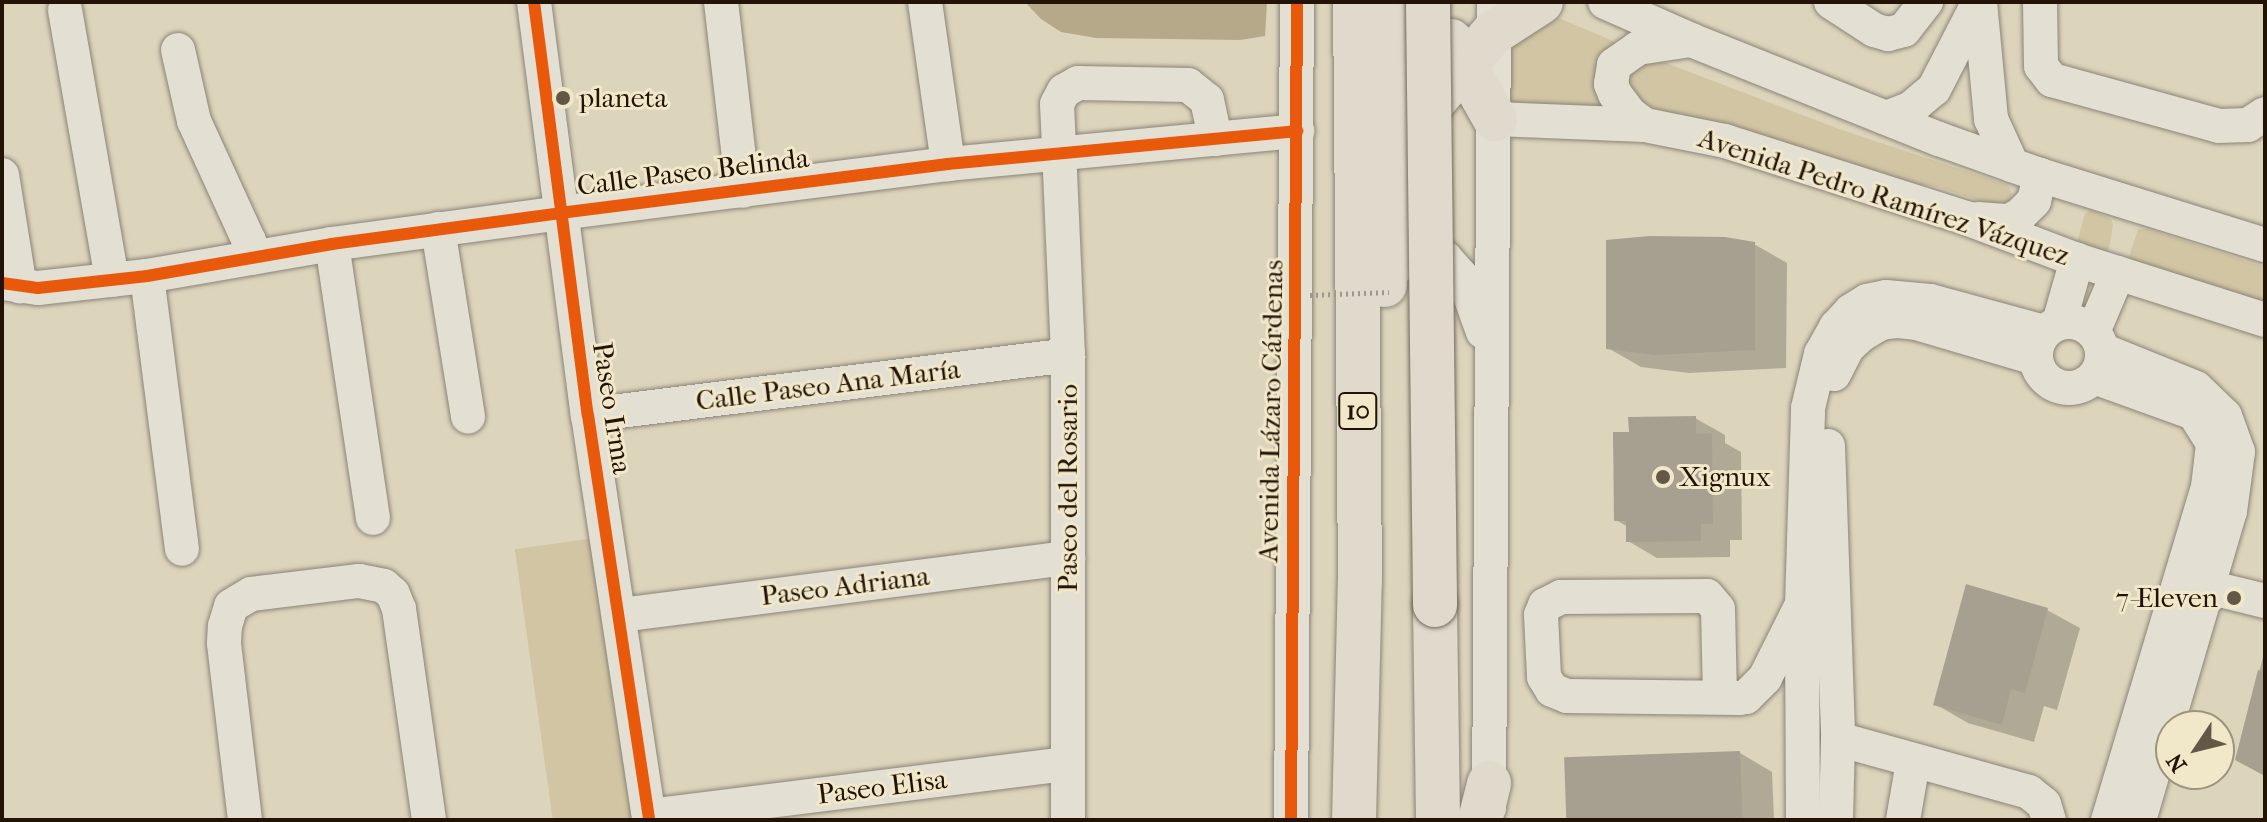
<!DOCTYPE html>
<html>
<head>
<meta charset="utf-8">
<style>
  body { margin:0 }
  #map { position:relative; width:2267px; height:822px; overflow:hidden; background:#ddd4bc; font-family:"IM FELL French Canon",serif }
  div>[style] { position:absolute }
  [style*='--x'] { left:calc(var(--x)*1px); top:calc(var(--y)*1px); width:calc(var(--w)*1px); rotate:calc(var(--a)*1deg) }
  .green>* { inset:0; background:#d1c5a4; transform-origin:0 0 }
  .water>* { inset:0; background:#b6a98a }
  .shadow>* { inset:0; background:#0003 }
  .building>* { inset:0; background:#a7a090; transform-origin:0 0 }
  .roads { filter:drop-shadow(0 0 2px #8b8476) drop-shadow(0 0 2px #8b8476) }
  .minor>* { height:34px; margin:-17px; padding:0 17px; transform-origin:17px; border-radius:17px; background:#e3dfd3 }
  .minor>.ring { margin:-17px; padding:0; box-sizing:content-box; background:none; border:34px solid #e3dfd3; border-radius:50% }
  .highway>* { height:44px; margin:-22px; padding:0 22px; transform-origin:22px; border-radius:22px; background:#dfdacb }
  .path-bridge>* { height:5px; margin-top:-2.5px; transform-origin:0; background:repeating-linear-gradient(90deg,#9e998f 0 2px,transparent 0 6px) }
  .bridges { filter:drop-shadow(0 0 2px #716a5d) drop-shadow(0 0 2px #716a5d) }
  .highway-bridge>* { height:44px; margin:-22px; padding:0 22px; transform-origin:22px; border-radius:22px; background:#dfdacb }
  .cycleway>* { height:12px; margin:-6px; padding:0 6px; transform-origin:6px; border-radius:6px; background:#e8590c }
  .dots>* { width:22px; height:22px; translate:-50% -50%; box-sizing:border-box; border:4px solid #f1e8ca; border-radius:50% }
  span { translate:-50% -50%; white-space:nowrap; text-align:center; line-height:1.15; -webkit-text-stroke:6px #f1e8ca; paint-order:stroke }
  .shield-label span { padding:2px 6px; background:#f1e8ca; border:2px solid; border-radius:6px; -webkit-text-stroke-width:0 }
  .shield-label { font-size:26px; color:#221306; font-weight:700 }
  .poi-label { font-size:28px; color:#221306 }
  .left { translate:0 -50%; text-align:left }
  .right { translate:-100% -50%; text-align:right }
  .street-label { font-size:28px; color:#221306 }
  .frame { position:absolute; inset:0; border:4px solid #221306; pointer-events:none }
  .north { position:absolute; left:2155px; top:710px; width:80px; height:80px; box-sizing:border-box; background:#f1e8ca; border:2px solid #9e937c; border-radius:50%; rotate:235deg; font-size:22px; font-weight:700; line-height:32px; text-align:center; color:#221306 }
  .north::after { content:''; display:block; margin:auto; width:28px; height:36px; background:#635746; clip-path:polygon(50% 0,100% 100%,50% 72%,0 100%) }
</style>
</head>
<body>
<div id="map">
  <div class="green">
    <i style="clip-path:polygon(1500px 2px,1521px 2px,1653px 58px,1839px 129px,2008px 185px,2012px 194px,2009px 203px,2002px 208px,1937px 187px,1509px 115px)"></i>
    <i style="clip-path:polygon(2091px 210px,2111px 219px,2113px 225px,2109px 249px,2104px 253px,2077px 242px,2085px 214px)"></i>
    <i style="clip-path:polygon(2138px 229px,2147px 229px,2265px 267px,2265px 305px,2131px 263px,2129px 257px)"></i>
    <i style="left:594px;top:538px;width:285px;height:80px;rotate:82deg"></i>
  </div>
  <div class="water">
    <i style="clip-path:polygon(1025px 2px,1267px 2px,1265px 36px,1240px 40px,1096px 38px,1061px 32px,1041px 19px)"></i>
  </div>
  <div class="shadow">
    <i style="clip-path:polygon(1754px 244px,1787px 263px,1786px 368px,1689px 373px,1641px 367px,1608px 348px)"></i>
    <i style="clip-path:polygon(1695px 418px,1725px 435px,1725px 443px,1741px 452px,1742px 540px,1730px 540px,1730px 557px,1657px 558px,1628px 541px,1628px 527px,1616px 520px,1631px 434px)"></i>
    <i style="clip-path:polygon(2047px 610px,2080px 628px,2057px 710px,2044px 706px,2034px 742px,1968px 723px,1935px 704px)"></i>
    <i style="clip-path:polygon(2265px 649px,2265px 776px,2237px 759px)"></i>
    <i style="clip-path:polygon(1740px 753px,1772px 772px,1774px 820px,1569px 820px)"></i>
  </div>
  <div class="building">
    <i style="clip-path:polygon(1649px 236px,1725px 237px,1755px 242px,1755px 350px,1655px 355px,1606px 349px,1606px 240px)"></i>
    <i style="clip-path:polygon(1696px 416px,1696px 434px,1712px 433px,1713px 524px,1701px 524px,1701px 541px,1626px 542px,1626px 521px,1614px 521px,1613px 432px,1629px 432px,1628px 417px)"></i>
    <i style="clip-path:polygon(1966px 584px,2048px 608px,2025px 693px,2011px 689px,2002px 725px,1933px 705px)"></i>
    <i style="clip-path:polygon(2258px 670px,2265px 671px,2265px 776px,2235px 760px)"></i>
    <i style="left:1740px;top:751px;width:69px;height:176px;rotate:88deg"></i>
  </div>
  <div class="roads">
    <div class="minor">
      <i style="--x:534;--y:2;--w:417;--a:82.6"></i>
      <i style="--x:588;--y:415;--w:410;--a:81.4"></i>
      <i style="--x:721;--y:2;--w:190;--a:83.4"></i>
      <i style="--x:925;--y:2;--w:164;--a:81.9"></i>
      <i style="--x:1605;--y:2;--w:94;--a:23.8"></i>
      <i style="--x:1691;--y:40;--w:267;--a:21.8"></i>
      <i style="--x:1939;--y:139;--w:107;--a:19.6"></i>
      <i style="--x:2040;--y:175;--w:236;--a:17.3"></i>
      <i style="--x:1831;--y:2;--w:51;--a:33.1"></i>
      <i style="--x:1874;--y:30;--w:15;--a:16"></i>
      <i style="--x:1888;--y:34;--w:16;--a:-14"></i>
      <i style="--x:1904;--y:30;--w:36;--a:-52"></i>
      <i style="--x:1980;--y:2;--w:118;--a:84.6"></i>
      <i style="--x:1991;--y:119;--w:51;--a:65.5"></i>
      <i style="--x:2040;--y:2;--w:64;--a:89.1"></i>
      <i style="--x:2041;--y:66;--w:18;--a:52"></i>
      <i style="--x:2052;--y:80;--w:173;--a:15.4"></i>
      <i style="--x:2219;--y:126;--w:29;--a:-2"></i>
      <i style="--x:2248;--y:125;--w:20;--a:-33"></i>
      <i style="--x:65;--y:10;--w:274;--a:80.1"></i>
      <i style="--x:178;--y:50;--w:73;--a:77.3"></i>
      <i style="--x:194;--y:121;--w:132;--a:65.4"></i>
      <i style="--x:249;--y:241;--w:17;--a:80"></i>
      <i style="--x:1886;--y:118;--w:26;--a:-21"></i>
      <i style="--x:1910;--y:109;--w:31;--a:-40"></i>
      <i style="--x:1934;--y:89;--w:98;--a:-62.7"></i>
      <i style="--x:1495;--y:119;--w:150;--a:2.3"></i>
      <i style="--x:1645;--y:125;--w:82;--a:11.3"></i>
      <i style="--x:1725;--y:141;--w:253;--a:17.7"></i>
      <i style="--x:1966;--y:218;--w:119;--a:20.7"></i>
      <i style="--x:2077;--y:260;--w:197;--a:17.7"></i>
      <i style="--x:1645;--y:125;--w:19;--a:-144"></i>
      <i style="--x:1630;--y:114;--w:25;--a:-127"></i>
      <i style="--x:1615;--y:94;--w:11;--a:-112"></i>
      <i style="--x:1611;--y:84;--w:19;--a:-81"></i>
      <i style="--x:1614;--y:65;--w:29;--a:-35"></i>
      <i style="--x:1638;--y:48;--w:53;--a:-8.7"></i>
      <i style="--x:2;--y:175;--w:113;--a:80.9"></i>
      <i style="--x:1978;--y:219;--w:31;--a:4"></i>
      <i style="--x:2009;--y:221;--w:13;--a:-29"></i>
      <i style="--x:2020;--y:215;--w:20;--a:-45"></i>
      <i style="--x:2034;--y:201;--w:27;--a:-77"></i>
      <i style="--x:438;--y:229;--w:190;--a:80.9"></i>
      <i style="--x:332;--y:244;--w:277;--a:81.5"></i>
      <i style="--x:147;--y:276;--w:275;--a:82.7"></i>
      <i style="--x:1386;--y:276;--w:32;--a:-39"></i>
      <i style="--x:1411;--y:256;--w:12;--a:-14"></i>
      <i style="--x:1423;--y:253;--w:23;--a:13"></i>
      <i style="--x:1445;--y:258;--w:28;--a:48"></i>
      <i style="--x:1464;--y:279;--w:56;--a:70.3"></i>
      <i style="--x:2;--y:283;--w:36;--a:8"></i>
      <i style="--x:38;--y:288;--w:110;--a:-6.3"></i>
      <i style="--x:147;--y:276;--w:188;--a:-9.8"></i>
      <i style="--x:332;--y:244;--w:230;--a:-7.7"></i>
      <i style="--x:560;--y:213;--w:391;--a:-7.2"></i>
      <i style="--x:948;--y:164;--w:351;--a:-5.4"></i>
      <i class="ring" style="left:2036px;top:322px;width:32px;height:32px"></i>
      <i style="--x:2059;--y:323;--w:66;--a:-74.1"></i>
      <i style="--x:2093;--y:332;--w:64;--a:-67"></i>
      <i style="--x:2102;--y:350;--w:101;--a:22"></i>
      <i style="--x:2196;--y:388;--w:40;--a:44"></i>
      <i style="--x:2225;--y:416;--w:38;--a:70"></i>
      <i style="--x:2238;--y:452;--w:60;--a:97.7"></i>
      <i style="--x:2230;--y:511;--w:322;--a:106.4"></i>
      <i style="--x:1834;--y:374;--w:30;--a:-63"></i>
      <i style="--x:1848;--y:347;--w:18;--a:-43"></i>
      <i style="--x:1861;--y:335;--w:23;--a:-31"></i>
      <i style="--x:1881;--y:323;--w:17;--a:-7"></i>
      <i style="--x:1898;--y:321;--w:18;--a:6"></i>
      <i style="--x:1916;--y:323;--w:124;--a:16.4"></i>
      <i style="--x:2094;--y:377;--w:106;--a:19.8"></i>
      <i style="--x:2194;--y:413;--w:36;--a:58"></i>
      <i style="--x:2213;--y:444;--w:43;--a:96.6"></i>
      <i style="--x:2208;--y:487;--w:348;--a:106.7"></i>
      <i style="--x:588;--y:415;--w:484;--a:-7.1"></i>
      <i style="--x:1828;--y:446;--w:293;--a:88"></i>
      <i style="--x:1838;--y:739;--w:81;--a:91.4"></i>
      <i style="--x:2208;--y:587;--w:59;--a:13.8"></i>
      <i style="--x:621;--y:615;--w:451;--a:-7.3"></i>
      <i style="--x:1720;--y:697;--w:88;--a:-91.3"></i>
      <i style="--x:1718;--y:609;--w:17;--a:-130"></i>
      <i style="--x:1707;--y:596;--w:146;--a:179.6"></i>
      <i style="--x:1561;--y:597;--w:18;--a:153"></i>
      <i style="--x:1545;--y:605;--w:11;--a:112"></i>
      <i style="--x:1541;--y:615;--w:62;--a:87.2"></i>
      <i style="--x:1544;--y:677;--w:15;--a:58"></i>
      <i style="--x:1552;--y:690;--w:16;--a:22"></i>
      <i style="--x:1567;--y:696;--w:172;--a:0.7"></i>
      <i style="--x:1739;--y:698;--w:7;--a:-8"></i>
      <i style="--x:1746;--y:697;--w:27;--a:-45"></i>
      <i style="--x:1765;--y:678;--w:83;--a:-63.4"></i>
      <i style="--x:1802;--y:604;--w:32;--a:11"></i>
      <i style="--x:1838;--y:739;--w:198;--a:15.5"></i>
      <i style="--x:2029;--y:792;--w:19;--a:39"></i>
      <i style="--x:2044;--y:804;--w:17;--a:73"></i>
      <i style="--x:1489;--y:808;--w:806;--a:-89.64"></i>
      <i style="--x:649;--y:816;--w:422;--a:-7.1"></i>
      <i style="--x:245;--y:820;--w:178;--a:-96.8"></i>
      <i style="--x:224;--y:643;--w:17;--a:-87"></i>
      <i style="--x:225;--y:626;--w:21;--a:-73"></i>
      <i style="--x:231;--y:606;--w:23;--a:-31"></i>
      <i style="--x:251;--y:594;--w:109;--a:-6.9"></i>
      <i style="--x:359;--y:581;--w:25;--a:11"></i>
      <i style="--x:384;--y:586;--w:12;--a:42"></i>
      <i style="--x:393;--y:594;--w:16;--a:68"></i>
      <i style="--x:399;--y:609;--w:213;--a:81.9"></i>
      <i style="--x:1068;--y:820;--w:465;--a:-90"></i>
      <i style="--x:1068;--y:355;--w:251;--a:-92.5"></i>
      <i style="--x:1057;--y:104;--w:15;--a:-62"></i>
      <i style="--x:1064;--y:91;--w:16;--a:-30"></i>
      <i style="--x:1078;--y:83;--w:110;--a:1"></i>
      <i style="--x:1188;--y:85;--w:24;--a:38"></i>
      <i style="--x:1207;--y:100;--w:40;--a:78"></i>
      <i style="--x:1291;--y:820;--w:818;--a:-89.58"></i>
      <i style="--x:1803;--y:820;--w:216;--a:-90.3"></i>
      <i style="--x:1802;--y:604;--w:196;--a:-88.2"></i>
      <i style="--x:1808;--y:408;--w:56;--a:-76.5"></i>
      <i style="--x:1821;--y:354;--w:31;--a:-61"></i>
      <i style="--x:1836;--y:327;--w:22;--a:-47"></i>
      <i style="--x:1851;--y:311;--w:19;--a:-32"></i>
      <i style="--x:1867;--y:301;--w:19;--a:-12"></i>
      <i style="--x:1886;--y:297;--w:44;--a:5.2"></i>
      <i style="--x:1930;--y:301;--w:118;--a:15.2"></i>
      <i style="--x:1903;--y:820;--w:59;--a:-80.2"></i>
    </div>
    <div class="highway">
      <i style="--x:1451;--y:41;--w:90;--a:60.6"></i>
      <i style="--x:1413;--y:125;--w:122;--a:-49"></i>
      <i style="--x:1493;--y:33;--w:57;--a:-32.9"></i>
      <i style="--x:1385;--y:285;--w:283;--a:-88.2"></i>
      <i style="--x:1435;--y:605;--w:215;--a:89.2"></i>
      <i style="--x:1354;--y:820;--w:239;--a:-88.6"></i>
      <i style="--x:1360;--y:581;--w:579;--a:-90.49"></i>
      <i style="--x:1480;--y:820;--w:38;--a:-76"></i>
    </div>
  </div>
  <div class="path-bridge">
    <i style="--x:1310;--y:295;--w:79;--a:-2.2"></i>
  </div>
  <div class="bridges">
    <div class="highway-bridge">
      <i style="--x:1428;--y:2;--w:603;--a:89.33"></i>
    </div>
  </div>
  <div class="cycleway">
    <i style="--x:534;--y:2;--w:417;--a:82.6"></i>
    <i style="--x:588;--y:415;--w:410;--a:81.4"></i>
    <i style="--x:2;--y:283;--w:36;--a:8"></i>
    <i style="--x:38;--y:288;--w:110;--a:-6.3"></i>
    <i style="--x:147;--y:276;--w:188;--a:-9.8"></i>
    <i style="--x:332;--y:244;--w:230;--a:-7.7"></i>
    <i style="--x:560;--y:213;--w:391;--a:-7.2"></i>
    <i style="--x:948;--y:164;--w:351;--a:-5.4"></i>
    <i style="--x:1291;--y:820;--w:818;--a:-89.58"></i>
  </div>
  <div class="dots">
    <i style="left:563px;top:98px;background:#635746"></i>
    <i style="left:1663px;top:477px;background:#635746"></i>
    <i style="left:2234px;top:598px;background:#635746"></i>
  </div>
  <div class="shield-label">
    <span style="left:1358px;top:411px">10</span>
  </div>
  <div class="poi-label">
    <span class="left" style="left:579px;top:98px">planeta</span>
    <span class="left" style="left:1679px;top:477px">Xignux</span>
    <span class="right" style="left:2218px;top:598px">7-Eleven</span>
  </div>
  <div class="street-label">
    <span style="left:693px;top:172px;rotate:-7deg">Calle Paseo Belinda</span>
    <span style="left:1884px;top:197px;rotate:18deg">Avenida Pedro Ramírez Vázquez</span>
    <span style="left:828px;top:385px;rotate:-7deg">Calle Paseo Ana María</span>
    <span style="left:612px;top:408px;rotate:81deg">Paseo Irma</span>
    <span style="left:1271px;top:411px;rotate:-89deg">Avenida Lázaro Cárdenas</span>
    <span style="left:1068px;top:488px;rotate:-90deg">Paseo del Rosario</span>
    <span style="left:845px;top:586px;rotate:-7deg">Paseo Adriana</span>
    <span style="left:882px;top:787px;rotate:-7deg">Paseo Elisa</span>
  </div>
  <div class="frame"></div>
  <div class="north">N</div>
</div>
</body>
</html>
